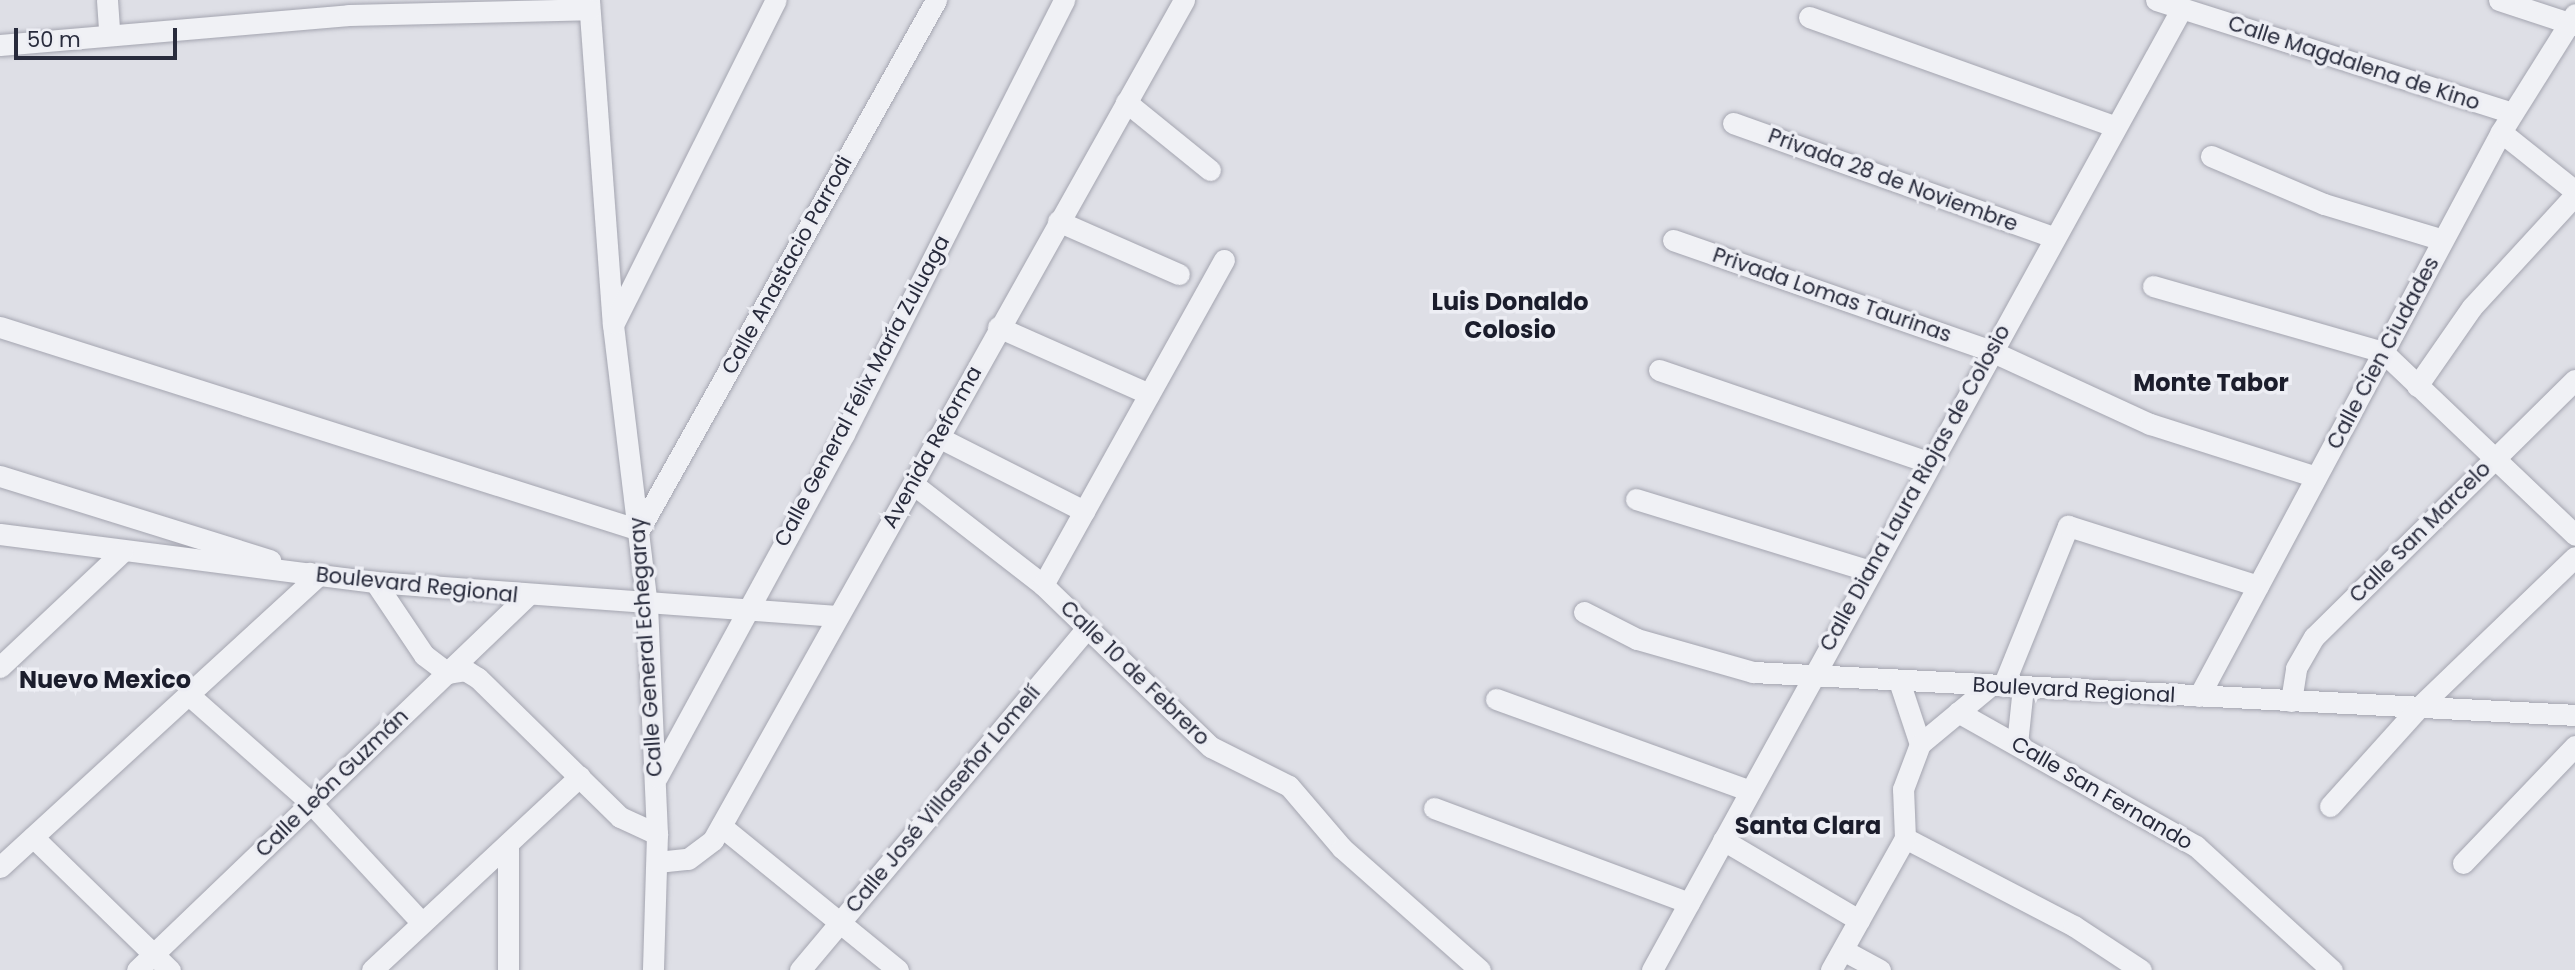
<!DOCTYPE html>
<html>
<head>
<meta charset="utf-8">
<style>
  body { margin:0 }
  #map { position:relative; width:2575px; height:970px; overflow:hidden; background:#dedfe6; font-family:Poppins,sans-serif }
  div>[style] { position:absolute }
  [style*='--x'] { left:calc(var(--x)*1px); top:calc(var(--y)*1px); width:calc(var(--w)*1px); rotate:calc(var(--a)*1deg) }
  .roads { filter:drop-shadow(0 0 2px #a4a5b0) drop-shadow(0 0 2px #a4a5b0) }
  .minor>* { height:21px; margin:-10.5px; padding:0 10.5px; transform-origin:10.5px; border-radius:10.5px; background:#f0f1f5 }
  span { translate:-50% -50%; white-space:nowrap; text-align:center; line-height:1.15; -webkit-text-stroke:7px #edeef4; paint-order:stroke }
  .street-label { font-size:21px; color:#282b3c }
  .quarter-label { font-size:24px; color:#1b1d2c; font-weight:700 }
  .scale { position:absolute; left:14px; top:28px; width:163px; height:32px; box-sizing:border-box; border:4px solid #282b3c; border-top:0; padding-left:9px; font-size:21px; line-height:24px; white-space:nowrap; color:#282b3c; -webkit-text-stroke:5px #edeef4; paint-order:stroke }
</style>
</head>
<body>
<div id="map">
  <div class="roads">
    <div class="minor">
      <i style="--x:107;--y:0;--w:32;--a:86"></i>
      <i style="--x:589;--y:0;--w:326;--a:85.8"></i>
      <i style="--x:613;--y:325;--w:282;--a:83.1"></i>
      <i style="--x:647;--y:605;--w:229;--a:87.5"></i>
      <i style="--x:657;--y:834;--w:136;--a:91.7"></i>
      <i style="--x:2156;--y:0;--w:374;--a:17.6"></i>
      <i style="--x:2499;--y:0;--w:80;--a:18.2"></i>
      <i style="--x:1809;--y:17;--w:324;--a:19.7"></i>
      <i style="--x:0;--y:45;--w:350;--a:-4.9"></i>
      <i style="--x:349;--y:15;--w:240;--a:-1.4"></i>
      <i style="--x:1126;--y:102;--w:108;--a:39"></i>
      <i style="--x:1733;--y:123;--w:340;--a:19.6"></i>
      <i style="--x:2501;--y:132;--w:95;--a:38.6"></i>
      <i style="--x:2211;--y:156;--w:123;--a:23"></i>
      <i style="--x:2324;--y:204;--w:124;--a:16.8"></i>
      <i style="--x:1058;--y:221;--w:132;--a:23.7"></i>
      <i style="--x:1673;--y:240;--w:337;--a:19.2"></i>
      <i style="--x:1991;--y:351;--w:175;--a:24.7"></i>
      <i style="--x:2150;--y:424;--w:174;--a:17.7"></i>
      <i style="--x:2153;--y:286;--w:239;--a:16"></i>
      <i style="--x:2383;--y:352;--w:265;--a:43.6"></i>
      <i style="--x:614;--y:323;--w:361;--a:-63.4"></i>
      <i style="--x:0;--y:327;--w:670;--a:17.62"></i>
      <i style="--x:639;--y:530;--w:608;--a:-60.73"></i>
      <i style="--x:998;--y:327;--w:165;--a:23.9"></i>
      <i style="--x:1659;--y:370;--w:287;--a:18.9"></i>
      <i style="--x:2417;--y:386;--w:96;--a:-55.2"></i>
      <i style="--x:2472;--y:307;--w:152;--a:-47.4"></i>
      <i style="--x:938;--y:437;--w:164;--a:26.9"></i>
      <i style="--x:0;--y:476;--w:283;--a:17.3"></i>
      <i style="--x:913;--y:484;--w:165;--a:37.8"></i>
      <i style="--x:1043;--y:585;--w:233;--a:44"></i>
      <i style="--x:1211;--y:747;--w:87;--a:26.6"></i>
      <i style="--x:1289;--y:786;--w:82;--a:49.5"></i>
      <i style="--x:1342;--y:848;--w:184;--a:41.5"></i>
      <i style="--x:1636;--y:499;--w:245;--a:17.1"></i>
      <i style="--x:0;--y:534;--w:378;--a:7.3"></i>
      <i style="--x:375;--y:582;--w:463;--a:4.2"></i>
      <i style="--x:375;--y:582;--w:88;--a:56.1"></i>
      <i style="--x:424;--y:655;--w:30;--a:37"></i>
      <i style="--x:448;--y:673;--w:17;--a:-10"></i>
      <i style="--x:465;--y:670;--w:15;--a:32"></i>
      <i style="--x:478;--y:678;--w:199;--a:44.4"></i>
      <i style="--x:620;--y:817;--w:41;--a:24.7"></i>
      <i style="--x:1043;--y:585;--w:372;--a:-60.9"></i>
      <i style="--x:1584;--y:612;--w:59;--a:27"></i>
      <i style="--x:1637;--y:639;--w:121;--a:15.9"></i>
      <i style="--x:1753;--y:672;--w:823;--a:2.99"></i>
      <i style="--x:0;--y:667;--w:168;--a:-43.3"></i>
      <i style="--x:1899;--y:681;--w:66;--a:71.6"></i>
      <i style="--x:2003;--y:686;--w:173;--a:-67.9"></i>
      <i style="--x:2068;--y:526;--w:199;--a:17.5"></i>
      <i style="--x:189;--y:695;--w:163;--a:41.5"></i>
      <i style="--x:311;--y:803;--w:163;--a:47.2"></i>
      <i style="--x:2199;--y:696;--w:640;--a:-61.83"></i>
      <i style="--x:2501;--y:132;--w:139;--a:-57.9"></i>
      <i style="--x:1496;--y:699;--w:270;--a:19.9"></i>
      <i style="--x:2291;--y:701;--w:33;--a:-81"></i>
      <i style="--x:2296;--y:668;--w:36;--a:-60"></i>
      <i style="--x:2314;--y:637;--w:366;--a:-44.6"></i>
      <i style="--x:1958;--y:712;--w:273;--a:29.4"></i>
      <i style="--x:2196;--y:846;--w:184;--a:42.4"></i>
      <i style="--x:2017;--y:744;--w:57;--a:-84"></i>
      <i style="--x:657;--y:777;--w:391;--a:-61.4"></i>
      <i style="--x:844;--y:434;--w:487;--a:-63.1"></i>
      <i style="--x:2330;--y:806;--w:133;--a:-48"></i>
      <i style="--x:2419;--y:707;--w:216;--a:-43.9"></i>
      <i style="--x:1434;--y:808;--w:272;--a:20.4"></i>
      <i style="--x:721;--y:826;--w:228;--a:39.1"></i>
      <i style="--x:33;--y:837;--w:191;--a:44.2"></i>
      <i style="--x:1905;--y:838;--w:191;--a:27.5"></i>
      <i style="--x:2074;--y:926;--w:80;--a:33.3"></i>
      <i style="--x:1723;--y:840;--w:158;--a:30.5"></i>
      <i style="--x:508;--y:844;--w:126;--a:90"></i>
      <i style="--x:657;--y:862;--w:31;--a:-6"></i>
      <i style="--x:688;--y:859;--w:31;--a:-37"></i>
      <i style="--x:713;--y:840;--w:963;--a:-60.72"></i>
      <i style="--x:2463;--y:863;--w:162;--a:-46.3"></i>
      <i style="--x:0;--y:867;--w:431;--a:-42.5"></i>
      <i style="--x:318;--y:576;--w:9;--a:-159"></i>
      <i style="--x:1843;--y:950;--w:42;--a:28.4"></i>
      <i style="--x:137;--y:970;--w:540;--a:-43.8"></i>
      <i style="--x:372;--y:970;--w:284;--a:-43"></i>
      <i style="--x:800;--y:970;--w:446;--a:-50"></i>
      <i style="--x:1652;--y:970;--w:1098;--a:-61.15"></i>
      <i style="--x:1831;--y:970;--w:151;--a:-60.7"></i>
      <i style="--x:1905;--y:838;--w:49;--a:-92.3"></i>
      <i style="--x:1903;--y:789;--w:48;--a:-69.3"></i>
      <i style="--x:1920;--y:744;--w:92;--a:-39.7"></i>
    </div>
  </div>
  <div class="street-label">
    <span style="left:2354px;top:63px;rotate:18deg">Calle Magdalena de Kino</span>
    <span style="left:1893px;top:180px;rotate:20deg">Privada 28 de Noviembre</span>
    <span style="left:787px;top:265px;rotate:-61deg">Calle Anastacio Parrodi</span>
    <span style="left:1832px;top:295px;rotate:19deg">Privada Lomas Taurinas</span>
    <span style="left:2383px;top:353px;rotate:-62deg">Calle Cien Ciudades</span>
    <span style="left:862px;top:391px;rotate:-62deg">Calle General Félix María Zuluaga</span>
    <span style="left:932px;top:447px;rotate:-61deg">Avenida Reforma</span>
    <span style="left:1915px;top:488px;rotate:-61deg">Calle Diana Laura Riojas de Colosio</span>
    <span style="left:2420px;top:532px;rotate:-45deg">Calle San Marcelo</span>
    <span style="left:417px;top:585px;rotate:6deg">Boulevard Regional</span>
    <span style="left:646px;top:647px;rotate:-94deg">Calle General Echegaray</span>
    <span style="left:1135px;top:673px;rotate:44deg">Calle 10 de Febrero</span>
    <span style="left:2074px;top:690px;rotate:3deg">Boulevard Regional</span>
    <span style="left:332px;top:783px;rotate:-44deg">Calle León Guzmán</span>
    <span style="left:2102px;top:793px;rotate:30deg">Calle San Fernando</span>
    <span style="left:943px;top:799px;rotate:-50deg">Calle José Villaseñor Lomelí</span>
  </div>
  <div class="quarter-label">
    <span style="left:1510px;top:316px">Luis Donaldo<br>Colosio</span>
    <span style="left:2211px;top:383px">Monte Tabor</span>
    <span style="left:105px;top:680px">Nuevo Mexico</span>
    <span style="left:1808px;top:826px">Santa Clara</span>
  </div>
  <div class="scale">50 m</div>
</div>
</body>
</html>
